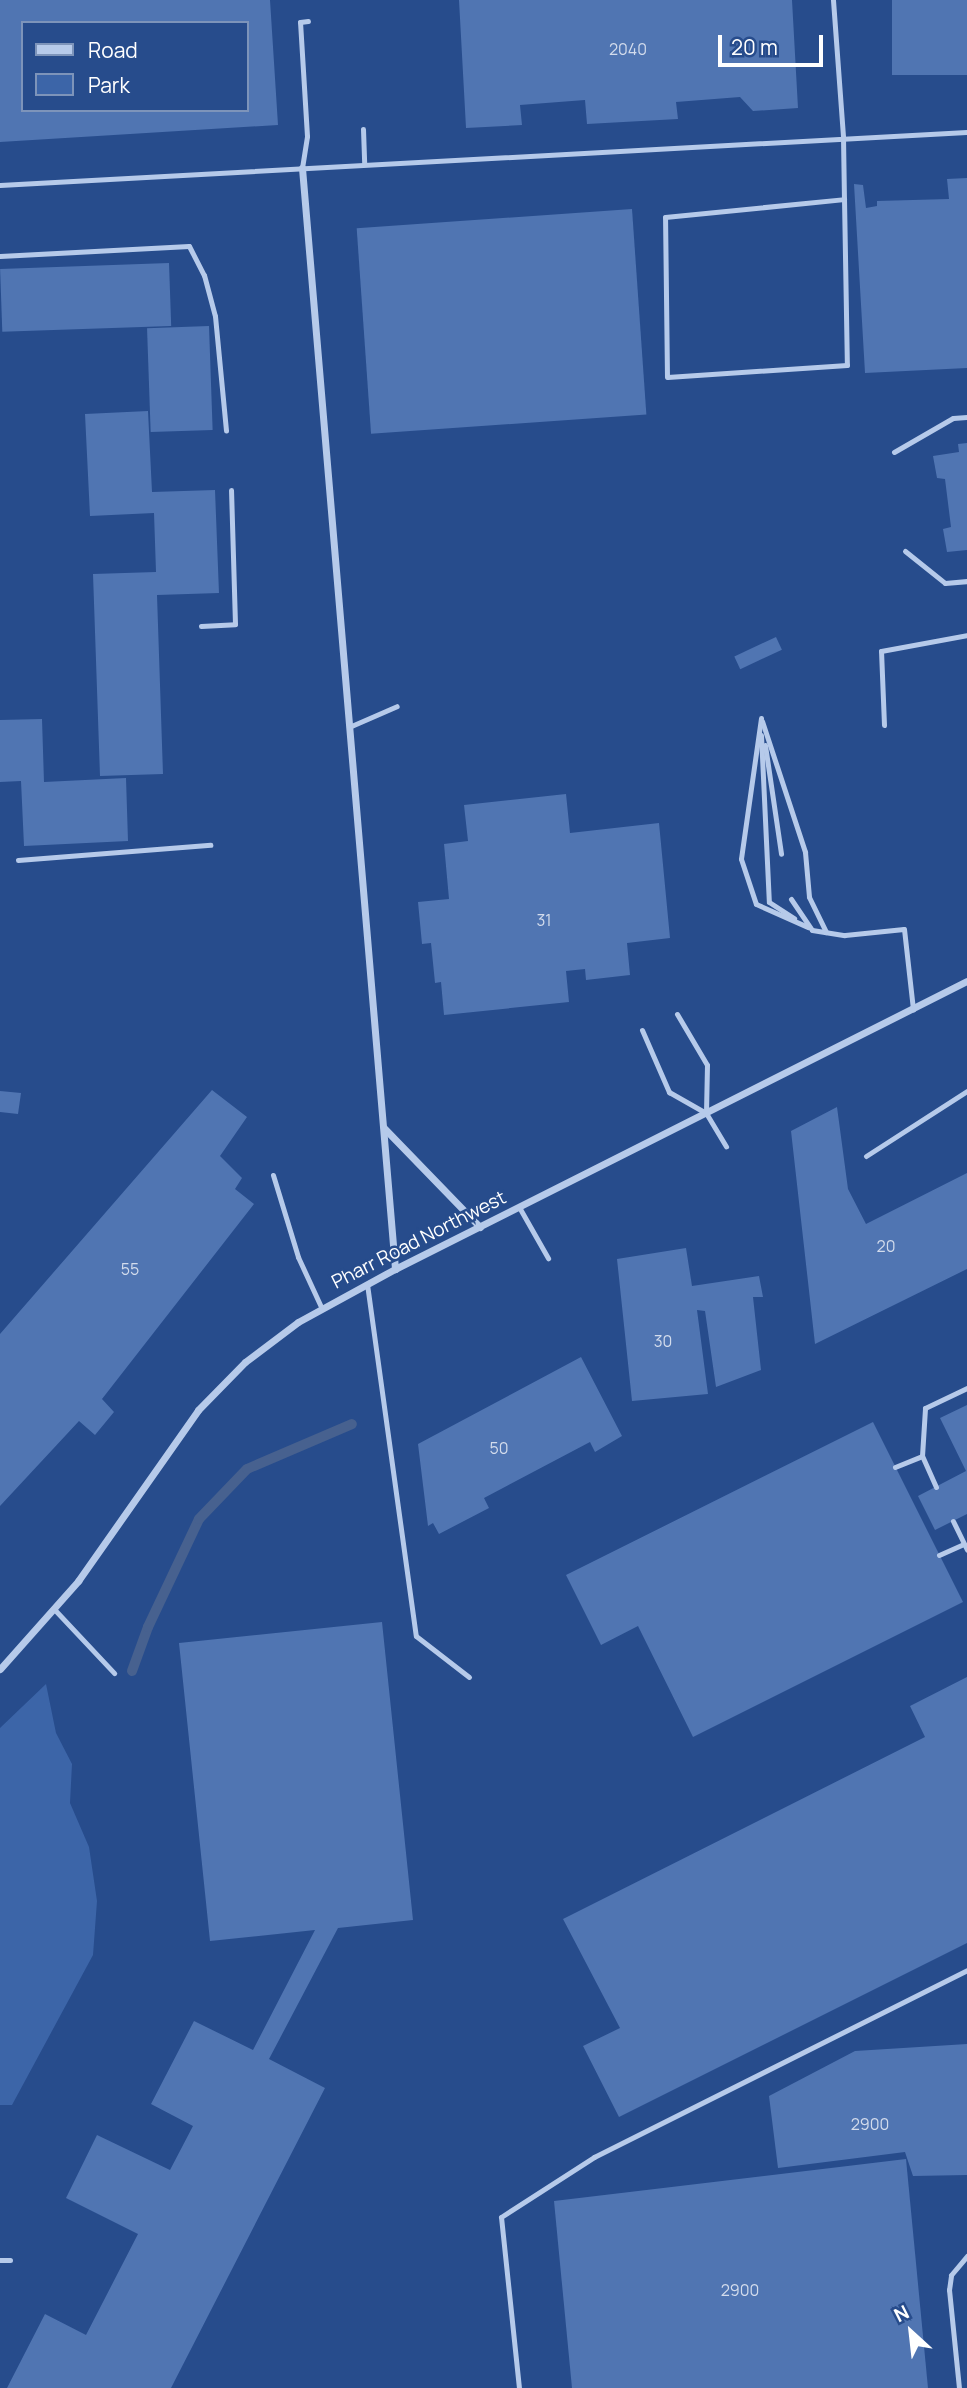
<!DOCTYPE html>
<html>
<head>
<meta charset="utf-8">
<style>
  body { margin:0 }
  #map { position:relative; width:967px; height:2388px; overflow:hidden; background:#274c8c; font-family:Manrope,sans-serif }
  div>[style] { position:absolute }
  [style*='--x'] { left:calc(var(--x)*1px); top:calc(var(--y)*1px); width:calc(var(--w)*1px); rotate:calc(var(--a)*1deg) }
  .green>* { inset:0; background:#3c65a8 }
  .stream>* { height:10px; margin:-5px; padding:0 5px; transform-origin:5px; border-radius:5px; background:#47618f }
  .building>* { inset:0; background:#5075b2; transform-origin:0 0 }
  .service>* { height:5px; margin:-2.5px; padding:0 2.5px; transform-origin:2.5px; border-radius:2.5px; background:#b6caea }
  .minor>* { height:7px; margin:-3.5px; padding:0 3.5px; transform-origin:3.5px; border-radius:3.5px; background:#b6caea }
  span { translate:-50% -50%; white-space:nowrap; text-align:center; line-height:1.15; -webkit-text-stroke:5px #274c8c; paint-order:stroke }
  .number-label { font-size:16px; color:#d3dcec }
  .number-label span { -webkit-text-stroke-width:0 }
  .street-label { font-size:19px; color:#fff }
  .legend { position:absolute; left:21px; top:21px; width:228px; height:91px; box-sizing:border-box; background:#274c8c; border:2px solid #7d94ba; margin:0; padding:9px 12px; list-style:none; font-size:21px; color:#fff }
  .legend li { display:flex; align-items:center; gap:14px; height:35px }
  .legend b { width:35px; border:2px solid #7d94ba }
  .north { position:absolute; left:876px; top:2297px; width:70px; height:70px; -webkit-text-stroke:5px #274c8c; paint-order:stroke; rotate:333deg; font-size:19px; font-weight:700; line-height:28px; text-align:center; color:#fff }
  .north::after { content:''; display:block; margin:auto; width:24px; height:32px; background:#fff; clip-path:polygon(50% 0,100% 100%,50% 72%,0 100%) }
  .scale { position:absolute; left:718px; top:35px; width:105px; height:32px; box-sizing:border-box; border:4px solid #fff; border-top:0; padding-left:9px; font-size:21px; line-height:24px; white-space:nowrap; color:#fff; -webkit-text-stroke:5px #274c8c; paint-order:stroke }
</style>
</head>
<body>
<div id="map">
  <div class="green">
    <i style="clip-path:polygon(46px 1684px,56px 1733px,72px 1764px,70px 1803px,89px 1847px,97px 1901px,93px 1955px,12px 2105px,0 2105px,0 1728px)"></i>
  </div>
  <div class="stream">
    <i style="--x:132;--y:1671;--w:47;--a:-70"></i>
    <i style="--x:148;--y:1627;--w:119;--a:-64.7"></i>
    <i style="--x:199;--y:1519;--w:69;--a:-46.2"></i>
    <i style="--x:247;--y:1469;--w:114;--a:-23.2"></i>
  </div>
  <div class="building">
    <i style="clip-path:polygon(evenodd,0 0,270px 0,278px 125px,0 142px,0 0,23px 23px,247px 23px,247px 110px,23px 110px,23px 23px)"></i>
    <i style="clip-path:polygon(459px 0,792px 0,798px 108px,753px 111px,740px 97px,676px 102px,678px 119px,587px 124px,585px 100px,520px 105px,522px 125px,466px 128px)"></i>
    <i style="left:892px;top:0;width:75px;height:75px"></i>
    <i style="clip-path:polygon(967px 178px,967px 368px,865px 373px,854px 184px,863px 185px,866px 208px,877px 206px,877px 201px,949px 199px,947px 179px)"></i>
    <i style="left:632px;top:209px;width:206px;height:276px;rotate:86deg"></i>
    <i style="left:169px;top:263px;width:63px;height:169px;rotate:88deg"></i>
    <i style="left:209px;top:326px;width:104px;height:62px;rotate:88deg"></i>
    <i style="clip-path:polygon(148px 411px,152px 492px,215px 490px,219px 593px,157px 595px,163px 774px,100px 776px,93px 574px,156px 572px,154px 513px,90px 516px,85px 414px)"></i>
    <i style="clip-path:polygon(967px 443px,967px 550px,947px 552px,943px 529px,951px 527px,945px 479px,937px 478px,933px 456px,959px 452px,958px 444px)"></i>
    <i style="left:776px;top:637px;width:14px;height:46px;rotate:65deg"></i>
    <i style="clip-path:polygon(42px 719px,44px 782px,126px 778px,128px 841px,24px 846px,21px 781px,0 782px,0 720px)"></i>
    <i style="clip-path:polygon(566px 794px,570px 833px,659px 823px,670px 938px,627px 943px,630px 975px,586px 980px,585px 969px,566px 971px,569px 1002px,444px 1015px,441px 982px,435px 983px,431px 943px,422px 944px,418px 902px,449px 899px,444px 844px,468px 841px,464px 805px)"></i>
    <i style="clip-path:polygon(212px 1090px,247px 1117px,220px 1156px,242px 1178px,235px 1189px,254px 1204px,102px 1399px,114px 1412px,95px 1435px,79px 1421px,0 1506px,0 1334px)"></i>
    <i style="clip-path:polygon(0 1091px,21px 1093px,18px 1114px,0 1112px)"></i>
    <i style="clip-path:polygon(837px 1107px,848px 1189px,866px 1224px,967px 1173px,967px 1269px,815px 1344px,791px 1131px)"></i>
    <i style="clip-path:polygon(686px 1248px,692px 1286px,759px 1276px,763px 1297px,753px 1297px,761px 1370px,716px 1387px,705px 1311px,697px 1310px,708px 1394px,632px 1401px,617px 1259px)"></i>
    <i style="clip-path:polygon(581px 1357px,622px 1436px,595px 1452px,590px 1442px,484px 1498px,489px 1508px,439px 1534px,433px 1523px,428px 1526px,418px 1444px)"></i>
    <i style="clip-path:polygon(967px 1405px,967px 1514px,935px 1530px,918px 1496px,966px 1471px,940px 1418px)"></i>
    <i style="clip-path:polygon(873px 1422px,963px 1602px,693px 1737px,638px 1626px,601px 1645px,566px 1575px)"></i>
    <i style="clip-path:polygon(382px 1622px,413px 1920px,338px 1928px,269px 2059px,325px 2088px,171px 2388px,7px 2388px,45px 2314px,86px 2335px,138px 2234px,66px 2198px,97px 2135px,170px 2170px,193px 2126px,151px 2104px,194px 2021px,253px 2050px,315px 1930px,210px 1941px,179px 1643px)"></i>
    <i style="clip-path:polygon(967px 1677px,967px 1943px,619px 2117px,583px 2046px,620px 2028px,563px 1919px,925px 1737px,910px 1706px)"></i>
    <i style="clip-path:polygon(967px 2044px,967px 2175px,913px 2176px,905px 2152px,778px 2168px,769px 2096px,855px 2051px)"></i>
    <i style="clip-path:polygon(906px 2159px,928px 2388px,572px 2388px,554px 2201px)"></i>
  </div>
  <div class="service">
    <i style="--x:833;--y:0;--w:137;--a:85.8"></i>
    <i style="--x:843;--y:137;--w:62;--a:89.1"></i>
    <i style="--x:844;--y:199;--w:166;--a:89"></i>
    <i style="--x:847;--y:365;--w:180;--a:176.2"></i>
    <i style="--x:667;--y:377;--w:160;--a:-90.7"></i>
    <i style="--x:665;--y:217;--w:180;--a:-5.7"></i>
    <i style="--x:363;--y:129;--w:35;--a:88"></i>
    <i style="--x:302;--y:168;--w:32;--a:-81"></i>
    <i style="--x:307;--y:136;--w:114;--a:-93.5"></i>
    <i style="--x:300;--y:22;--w:8;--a:-7"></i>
    <i style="--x:0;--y:185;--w:968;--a:-3.14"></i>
    <i style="--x:0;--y:256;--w:189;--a:-3"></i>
    <i style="--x:189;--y:246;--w:33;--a:63"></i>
    <i style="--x:204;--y:275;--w:42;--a:75"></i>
    <i style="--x:215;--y:316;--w:115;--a:84.5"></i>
    <i style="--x:894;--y:452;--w:68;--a:-30"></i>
    <i style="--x:953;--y:418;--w:14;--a:-4"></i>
    <i style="--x:905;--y:551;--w:51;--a:38.7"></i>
    <i style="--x:945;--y:583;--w:22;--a:-5"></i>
    <i style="--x:201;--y:626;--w:34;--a:-3"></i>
    <i style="--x:235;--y:624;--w:134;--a:-91.7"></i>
    <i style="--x:761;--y:718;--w:142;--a:98.1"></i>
    <i style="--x:741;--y:859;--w:47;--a:71.6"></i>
    <i style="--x:756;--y:904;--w:57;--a:23.9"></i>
    <i style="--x:762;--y:721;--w:138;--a:71.8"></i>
    <i style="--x:805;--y:852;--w:45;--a:84.9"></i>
    <i style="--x:809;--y:897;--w:39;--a:64"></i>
    <i style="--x:884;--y:725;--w:74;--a:-92.3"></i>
    <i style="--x:881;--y:651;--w:87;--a:-10.5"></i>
    <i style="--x:349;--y:727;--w:52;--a:-23.6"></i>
    <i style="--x:761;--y:735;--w:167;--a:87.3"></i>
    <i style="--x:769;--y:902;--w:30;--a:33"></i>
    <i style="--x:765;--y:745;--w:110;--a:81.6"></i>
    <i style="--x:18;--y:860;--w:193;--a:-4.5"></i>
    <i style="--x:791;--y:899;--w:37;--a:56"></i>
    <i style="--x:812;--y:930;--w:33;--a:9"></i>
    <i style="--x:845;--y:935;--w:59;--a:-5.8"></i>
    <i style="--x:904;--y:929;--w:81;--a:83.6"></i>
    <i style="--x:677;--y:1014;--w:59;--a:59.5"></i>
    <i style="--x:707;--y:1065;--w:48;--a:91.2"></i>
    <i style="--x:642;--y:1030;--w:68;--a:66.5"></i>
    <i style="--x:669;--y:1092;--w:43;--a:29.6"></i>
    <i style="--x:706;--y:1113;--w:39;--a:59"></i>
    <i style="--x:866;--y:1156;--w:120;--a:-32.8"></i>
    <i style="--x:273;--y:1175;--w:86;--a:73"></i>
    <i style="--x:298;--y:1257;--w:57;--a:65.2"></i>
    <i style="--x:519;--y:1207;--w:59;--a:60.4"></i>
    <i style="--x:367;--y:1284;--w:355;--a:82.1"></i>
    <i style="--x:416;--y:1636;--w:67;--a:37.7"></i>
    <i style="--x:895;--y:1467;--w:29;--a:-22"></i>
    <i style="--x:936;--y:1487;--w:34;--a:-114"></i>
    <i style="--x:922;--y:1456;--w:48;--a:-86.4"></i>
    <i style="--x:925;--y:1408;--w:47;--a:-25.5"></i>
    <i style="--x:953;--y:1521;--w:32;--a:64"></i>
    <i style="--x:939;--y:1555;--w:27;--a:-24"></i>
    <i style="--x:54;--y:1609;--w:88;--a:46.8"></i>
    <i style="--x:0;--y:2260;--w:10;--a:0"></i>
    <i style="--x:519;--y:2388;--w:172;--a:-96"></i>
    <i style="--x:501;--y:2217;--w:111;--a:-32.8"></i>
    <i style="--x:594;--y:2157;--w:417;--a:-26.6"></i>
    <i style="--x:959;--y:2388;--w:99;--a:-95.8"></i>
    <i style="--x:949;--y:2290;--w:15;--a:-82"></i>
    <i style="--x:951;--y:2275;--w:25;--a:-50"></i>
  </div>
  <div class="minor">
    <i style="--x:302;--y:168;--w:1105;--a:85.17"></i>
    <i style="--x:384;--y:1128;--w:138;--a:45.9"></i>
    <i style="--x:0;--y:1669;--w:118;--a:-48.4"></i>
    <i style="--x:78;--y:1581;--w:209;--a:-54.9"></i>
    <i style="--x:198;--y:1410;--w:67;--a:-45.6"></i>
    <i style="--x:245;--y:1362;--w:66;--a:-37"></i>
    <i style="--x:298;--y:1322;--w:111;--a:-28.7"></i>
    <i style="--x:395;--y:1269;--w:640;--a:-26.73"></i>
  </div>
  <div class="number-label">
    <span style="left:628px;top:49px">2040</span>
    <span style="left:544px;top:920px">31</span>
    <span style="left:886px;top:1246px">20</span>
    <span style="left:130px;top:1269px">55</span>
    <span style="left:663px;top:1341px">30</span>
    <span style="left:499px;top:1448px">50</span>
    <span style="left:870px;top:2124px">2900</span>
    <span style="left:740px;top:2290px">2900</span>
  </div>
  <div class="street-label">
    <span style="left:419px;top:1240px;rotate:-27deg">Pharr Road Northwest</span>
  </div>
  <ul class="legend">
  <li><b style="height:9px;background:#b6caea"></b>Road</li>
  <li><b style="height:19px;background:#3c65a8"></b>Park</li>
  </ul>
  <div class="north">N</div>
  <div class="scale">20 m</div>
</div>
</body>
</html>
